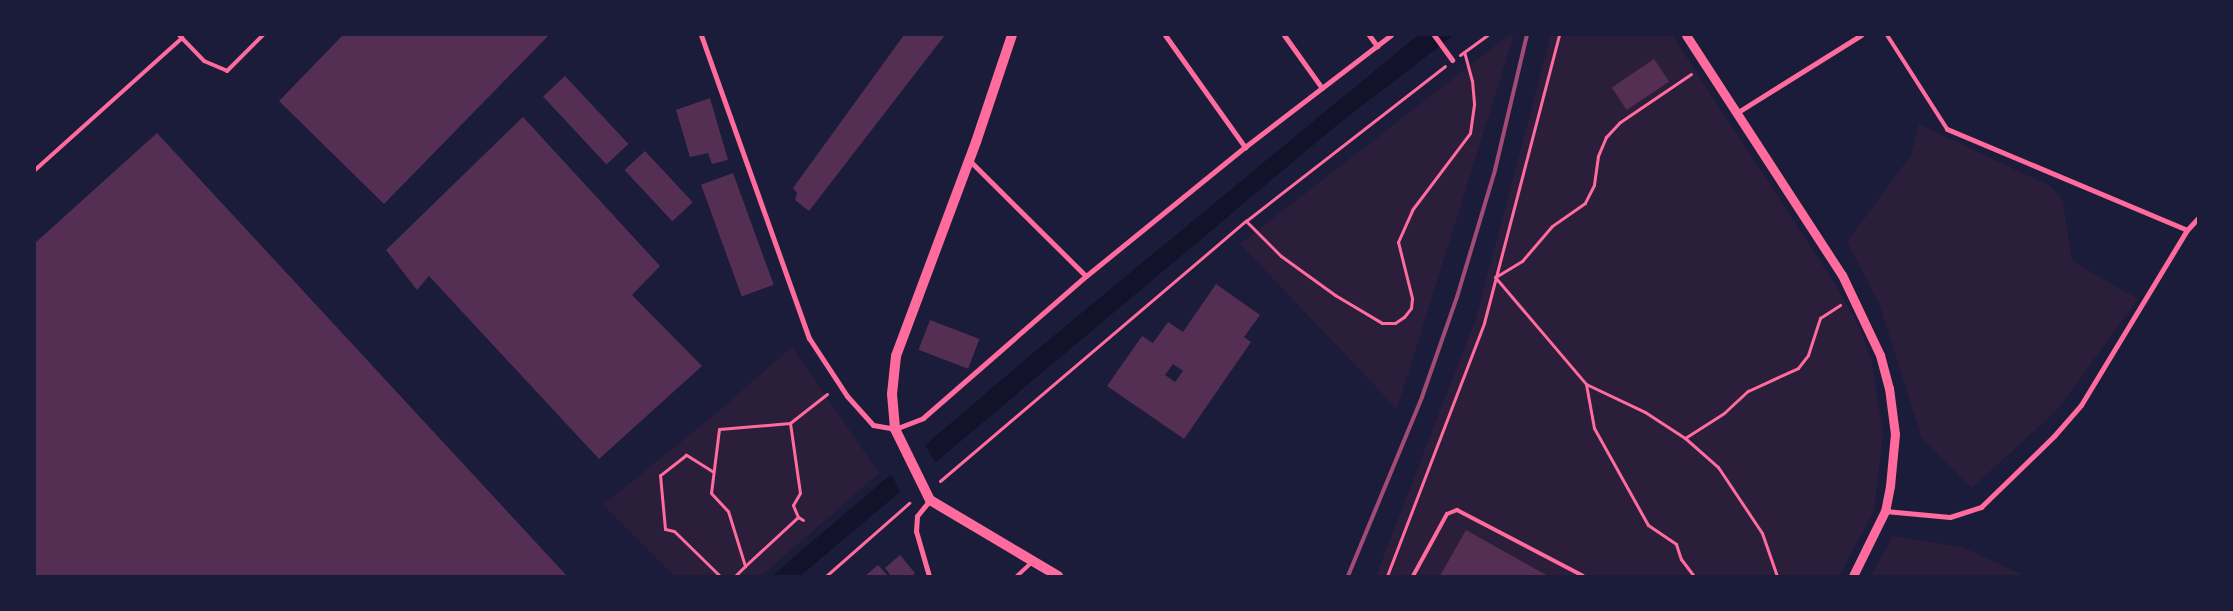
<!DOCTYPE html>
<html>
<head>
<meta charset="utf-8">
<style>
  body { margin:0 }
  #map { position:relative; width:2233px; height:611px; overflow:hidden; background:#1b1b3a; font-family:Georgia,serif }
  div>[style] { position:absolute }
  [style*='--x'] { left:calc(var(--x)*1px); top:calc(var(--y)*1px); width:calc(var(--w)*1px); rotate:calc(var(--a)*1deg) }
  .green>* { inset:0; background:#2a1e3b }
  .water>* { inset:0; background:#12122b }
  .pier>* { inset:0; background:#1b1b3a }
  .building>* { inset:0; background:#542f53; transform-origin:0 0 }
  .path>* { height:3px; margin:-1.5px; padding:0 1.5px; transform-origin:1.5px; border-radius:1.5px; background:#ff6b9d }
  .service>* { height:4px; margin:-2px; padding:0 2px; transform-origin:2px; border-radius:2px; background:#ff6b9d }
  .minor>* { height:5px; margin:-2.5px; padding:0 2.5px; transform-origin:2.5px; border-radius:2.5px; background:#ff6b9d }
  .tertiary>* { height:9px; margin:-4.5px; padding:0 4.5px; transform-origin:4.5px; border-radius:4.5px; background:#ff6b9d }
  .secondary>* { height:10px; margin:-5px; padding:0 5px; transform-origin:5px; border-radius:5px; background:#ff6b9d }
  .rail>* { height:4px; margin:-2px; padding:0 2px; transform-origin:2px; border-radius:2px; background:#a44b75 }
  span { translate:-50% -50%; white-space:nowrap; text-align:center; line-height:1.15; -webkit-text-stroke:4.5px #1b1b3a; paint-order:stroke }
  .frame { position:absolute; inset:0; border:36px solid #1b1b3a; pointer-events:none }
</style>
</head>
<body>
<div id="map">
  <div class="green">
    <i style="clip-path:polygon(1509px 35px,1514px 35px,1397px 409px,1240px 244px)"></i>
    <i style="clip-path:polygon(1551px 35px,1672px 35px,1835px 284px,1858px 324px,1871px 358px,1883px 434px,1874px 511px,1839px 576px,1376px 576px,1476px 318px)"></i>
    <i style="clip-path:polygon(1919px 124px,2052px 187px,2063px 202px,2072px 261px,2138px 299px,2057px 410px,1972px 488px,1922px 439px,1879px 303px,1847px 242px,1911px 155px)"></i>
    <i style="clip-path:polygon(792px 347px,879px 473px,761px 576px,674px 576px,603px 505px,720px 410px)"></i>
    <i style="clip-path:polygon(1893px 536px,1962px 547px,2026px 576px,1870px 576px)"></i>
  </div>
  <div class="water">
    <i style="clip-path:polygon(1418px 35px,1454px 35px,1337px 125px,800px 576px,772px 576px,1027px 358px)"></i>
  </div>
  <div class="pier">
    <i style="clip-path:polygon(923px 442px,936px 463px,901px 492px,889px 471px)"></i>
  </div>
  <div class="building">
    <i style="clip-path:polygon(343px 35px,549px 35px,384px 204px,279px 101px)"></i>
    <i style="clip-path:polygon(904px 35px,945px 35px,809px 211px,795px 200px,797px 193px,793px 188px)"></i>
    <i style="left:1654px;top:59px;width:27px;height:51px;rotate:56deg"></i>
    <i style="left:565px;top:76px;width:93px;height:30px;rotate:47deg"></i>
    <i style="clip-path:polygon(710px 98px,728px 160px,712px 164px,708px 153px,690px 157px,676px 110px)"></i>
    <i style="clip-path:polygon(523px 117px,660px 266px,632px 295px,702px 366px,599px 459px,429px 276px,417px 290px,386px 250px)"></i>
    <i style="clip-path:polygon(157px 133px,567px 576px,35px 576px,35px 243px)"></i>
    <i style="left:645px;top:151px;width:70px;height:28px;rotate:47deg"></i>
    <i style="left:733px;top:173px;width:119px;height:34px;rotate:70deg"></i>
    <i style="clip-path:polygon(evenodd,1216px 284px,1260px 315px,1244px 337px,1251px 342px,1184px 439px,1107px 386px,1142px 336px,1153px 343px,1168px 322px,1183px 332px,1216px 284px,1173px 364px,1183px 371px,1175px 382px,1165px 375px,1173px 364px)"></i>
    <i style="left:930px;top:320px;width:53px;height:32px;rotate:21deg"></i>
    <i style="clip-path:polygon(1466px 530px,1548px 576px,1440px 576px)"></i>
    <i style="clip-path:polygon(900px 555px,915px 573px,912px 576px,891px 576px,885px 568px)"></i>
    <i style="clip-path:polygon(878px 565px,888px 576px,865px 576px)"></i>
  </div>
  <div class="path">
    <i style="--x:1460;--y:55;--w:34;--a:-36"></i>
    <i style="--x:1691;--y:74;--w:86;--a:145.9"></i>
    <i style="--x:1620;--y:122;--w:21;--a:133"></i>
    <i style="--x:1606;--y:137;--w:21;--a:113"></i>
    <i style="--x:1598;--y:156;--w:29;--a:98"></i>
    <i style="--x:1594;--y:185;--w:20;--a:117"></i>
    <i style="--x:1585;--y:203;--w:40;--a:145.1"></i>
    <i style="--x:1552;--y:226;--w:46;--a:130.6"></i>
    <i style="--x:1522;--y:261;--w:31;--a:149"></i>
    <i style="--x:1495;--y:277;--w:140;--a:49.6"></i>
    <i style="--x:1586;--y:384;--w:65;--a:25.4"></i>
    <i style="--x:1645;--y:412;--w:48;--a:33"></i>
    <i style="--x:1685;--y:438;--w:44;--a:41.3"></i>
    <i style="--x:1718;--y:467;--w:79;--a:56.3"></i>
    <i style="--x:1762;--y:533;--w:46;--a:70.8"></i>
    <i style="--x:1247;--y:222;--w:48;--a:45"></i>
    <i style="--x:1281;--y:256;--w:67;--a:35.8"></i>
    <i style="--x:1335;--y:295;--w:55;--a:30.8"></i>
    <i style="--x:1382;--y:323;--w:13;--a:0"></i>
    <i style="--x:1395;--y:323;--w:11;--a:-34"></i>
    <i style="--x:1404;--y:317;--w:11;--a:-52"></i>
    <i style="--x:1411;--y:308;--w:10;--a:-84"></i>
    <i style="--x:1412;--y:298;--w:58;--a:-104"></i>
    <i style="--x:1398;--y:242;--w:35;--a:-66"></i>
    <i style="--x:1412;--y:210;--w:96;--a:-53"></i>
    <i style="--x:1470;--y:133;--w:30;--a:-82"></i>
    <i style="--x:1474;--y:103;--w:22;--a:-95"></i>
    <i style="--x:1472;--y:81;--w:30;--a:-105"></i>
    <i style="--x:1586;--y:384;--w:45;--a:79.7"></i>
    <i style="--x:1594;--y:428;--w:111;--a:60.9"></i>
    <i style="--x:1648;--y:525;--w:34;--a:34"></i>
    <i style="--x:1676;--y:544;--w:16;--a:72"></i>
    <i style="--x:1681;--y:559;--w:21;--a:53"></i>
    <i style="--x:790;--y:423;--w:71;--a:175.2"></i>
    <i style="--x:719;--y:429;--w:64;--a:97.1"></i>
    <i style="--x:711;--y:493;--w:25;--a:47"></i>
    <i style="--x:728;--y:511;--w:58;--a:72.8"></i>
    <i style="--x:745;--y:566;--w:72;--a:-42.8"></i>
    <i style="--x:1685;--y:438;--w:46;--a:-32.7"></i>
    <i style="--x:1724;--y:413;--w:33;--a:-43"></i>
    <i style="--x:1748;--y:391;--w:55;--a:-24.7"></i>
    <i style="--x:1798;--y:368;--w:16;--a:-52"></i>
    <i style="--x:1808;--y:355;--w:39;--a:-72"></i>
    <i style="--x:1820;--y:318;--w:24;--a:-33"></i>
    <i style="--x:712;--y:471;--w:31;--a:-148"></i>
    <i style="--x:686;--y:455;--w:33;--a:142"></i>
    <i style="--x:660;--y:475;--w:54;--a:84.7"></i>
    <i style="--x:665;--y:529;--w:9;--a:13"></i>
    <i style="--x:674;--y:531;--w:64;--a:44.4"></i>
    <i style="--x:940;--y:481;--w:402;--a:-40.4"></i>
    <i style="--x:1246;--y:221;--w:252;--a:-37.9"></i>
    <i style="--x:803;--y:520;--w:6;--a:-149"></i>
    <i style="--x:798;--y:517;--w:13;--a:-113"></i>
    <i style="--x:793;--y:505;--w:14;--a:-60"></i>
    <i style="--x:800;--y:493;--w:71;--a:-98.1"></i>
    <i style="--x:790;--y:423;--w:47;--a:-38.1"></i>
    <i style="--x:735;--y:576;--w:14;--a:-45"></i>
    <i style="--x:826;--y:576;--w:111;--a:-41.3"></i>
    <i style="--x:1387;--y:576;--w:271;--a:-69"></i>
    <i style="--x:1484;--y:323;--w:298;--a:-75.4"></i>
  </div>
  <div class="service">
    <i style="--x:179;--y:35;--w:36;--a:46"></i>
    <i style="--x:204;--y:61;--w:25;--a:23"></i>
    <i style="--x:227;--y:71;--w:51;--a:-45"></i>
    <i style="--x:1887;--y:35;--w:112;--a:57.4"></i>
    <i style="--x:35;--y:170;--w:198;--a:-41.9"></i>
    <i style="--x:1017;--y:576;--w:21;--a:-43"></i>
    <i style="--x:1413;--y:576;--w:71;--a:-61.3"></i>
    <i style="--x:1447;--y:514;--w:11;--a:-22"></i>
    <i style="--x:1457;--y:510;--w:142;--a:27.6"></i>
  </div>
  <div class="minor">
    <i style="--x:701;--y:35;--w:322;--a:70.4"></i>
    <i style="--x:809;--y:338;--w:69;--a:56.8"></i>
    <i style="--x:847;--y:396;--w:39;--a:48"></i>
    <i style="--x:873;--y:425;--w:22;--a:10"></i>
    <i style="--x:895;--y:429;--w:30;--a:-21"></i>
    <i style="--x:923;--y:418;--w:216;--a:-41.1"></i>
    <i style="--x:1086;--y:276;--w:205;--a:-39.1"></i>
    <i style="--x:1245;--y:147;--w:184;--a:-37.5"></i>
    <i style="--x:1165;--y:35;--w:138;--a:54.5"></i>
    <i style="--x:1284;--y:35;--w:65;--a:54.4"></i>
    <i style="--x:1369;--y:35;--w:14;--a:54"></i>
    <i style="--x:1434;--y:35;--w:31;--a:54"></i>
    <i style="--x:1738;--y:112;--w:145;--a:-32"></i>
    <i style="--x:1947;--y:129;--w:260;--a:22.8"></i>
    <i style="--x:968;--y:159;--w:166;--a:44.8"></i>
    <i style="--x:1885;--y:511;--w:65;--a:5.3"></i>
    <i style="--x:1950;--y:517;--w:33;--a:-18"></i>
    <i style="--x:1981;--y:507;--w:102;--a:-44.2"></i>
    <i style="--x:2054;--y:436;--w:41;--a:-48.9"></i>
    <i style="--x:2081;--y:405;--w:205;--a:-58.8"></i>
    <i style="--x:2187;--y:230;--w:16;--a:-47"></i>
    <i style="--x:929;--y:576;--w:47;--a:-106.1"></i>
    <i style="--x:916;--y:531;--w:15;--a:-86"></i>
    <i style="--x:917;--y:516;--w:21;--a:-51"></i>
  </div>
  <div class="tertiary">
    <i style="--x:1686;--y:35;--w:286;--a:57"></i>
    <i style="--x:1842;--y:275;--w:89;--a:64.6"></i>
    <i style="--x:1880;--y:355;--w:34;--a:75"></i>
    <i style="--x:1889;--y:388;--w:46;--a:82.6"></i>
    <i style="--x:1895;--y:434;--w:52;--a:95.5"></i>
    <i style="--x:1890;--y:486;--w:25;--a:101"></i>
    <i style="--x:1885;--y:511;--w:72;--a:116.2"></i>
  </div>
  <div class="secondary">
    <i style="--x:1012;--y:35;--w:113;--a:108.6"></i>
    <i style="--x:976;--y:142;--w:228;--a:110.5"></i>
    <i style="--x:896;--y:356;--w:38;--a:96"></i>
    <i style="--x:892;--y:394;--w:35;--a:85"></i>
    <i style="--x:895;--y:429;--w:79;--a:63.8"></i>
    <i style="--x:930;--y:500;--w:149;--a:30.7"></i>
  </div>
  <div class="rail">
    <i style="--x:1348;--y:576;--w:194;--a:-67.5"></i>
    <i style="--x:1422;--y:397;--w:106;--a:-70.7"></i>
    <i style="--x:1457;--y:297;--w:133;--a:-73.3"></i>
    <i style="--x:1495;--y:170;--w:139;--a:-76.7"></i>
  </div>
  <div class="frame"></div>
</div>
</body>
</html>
